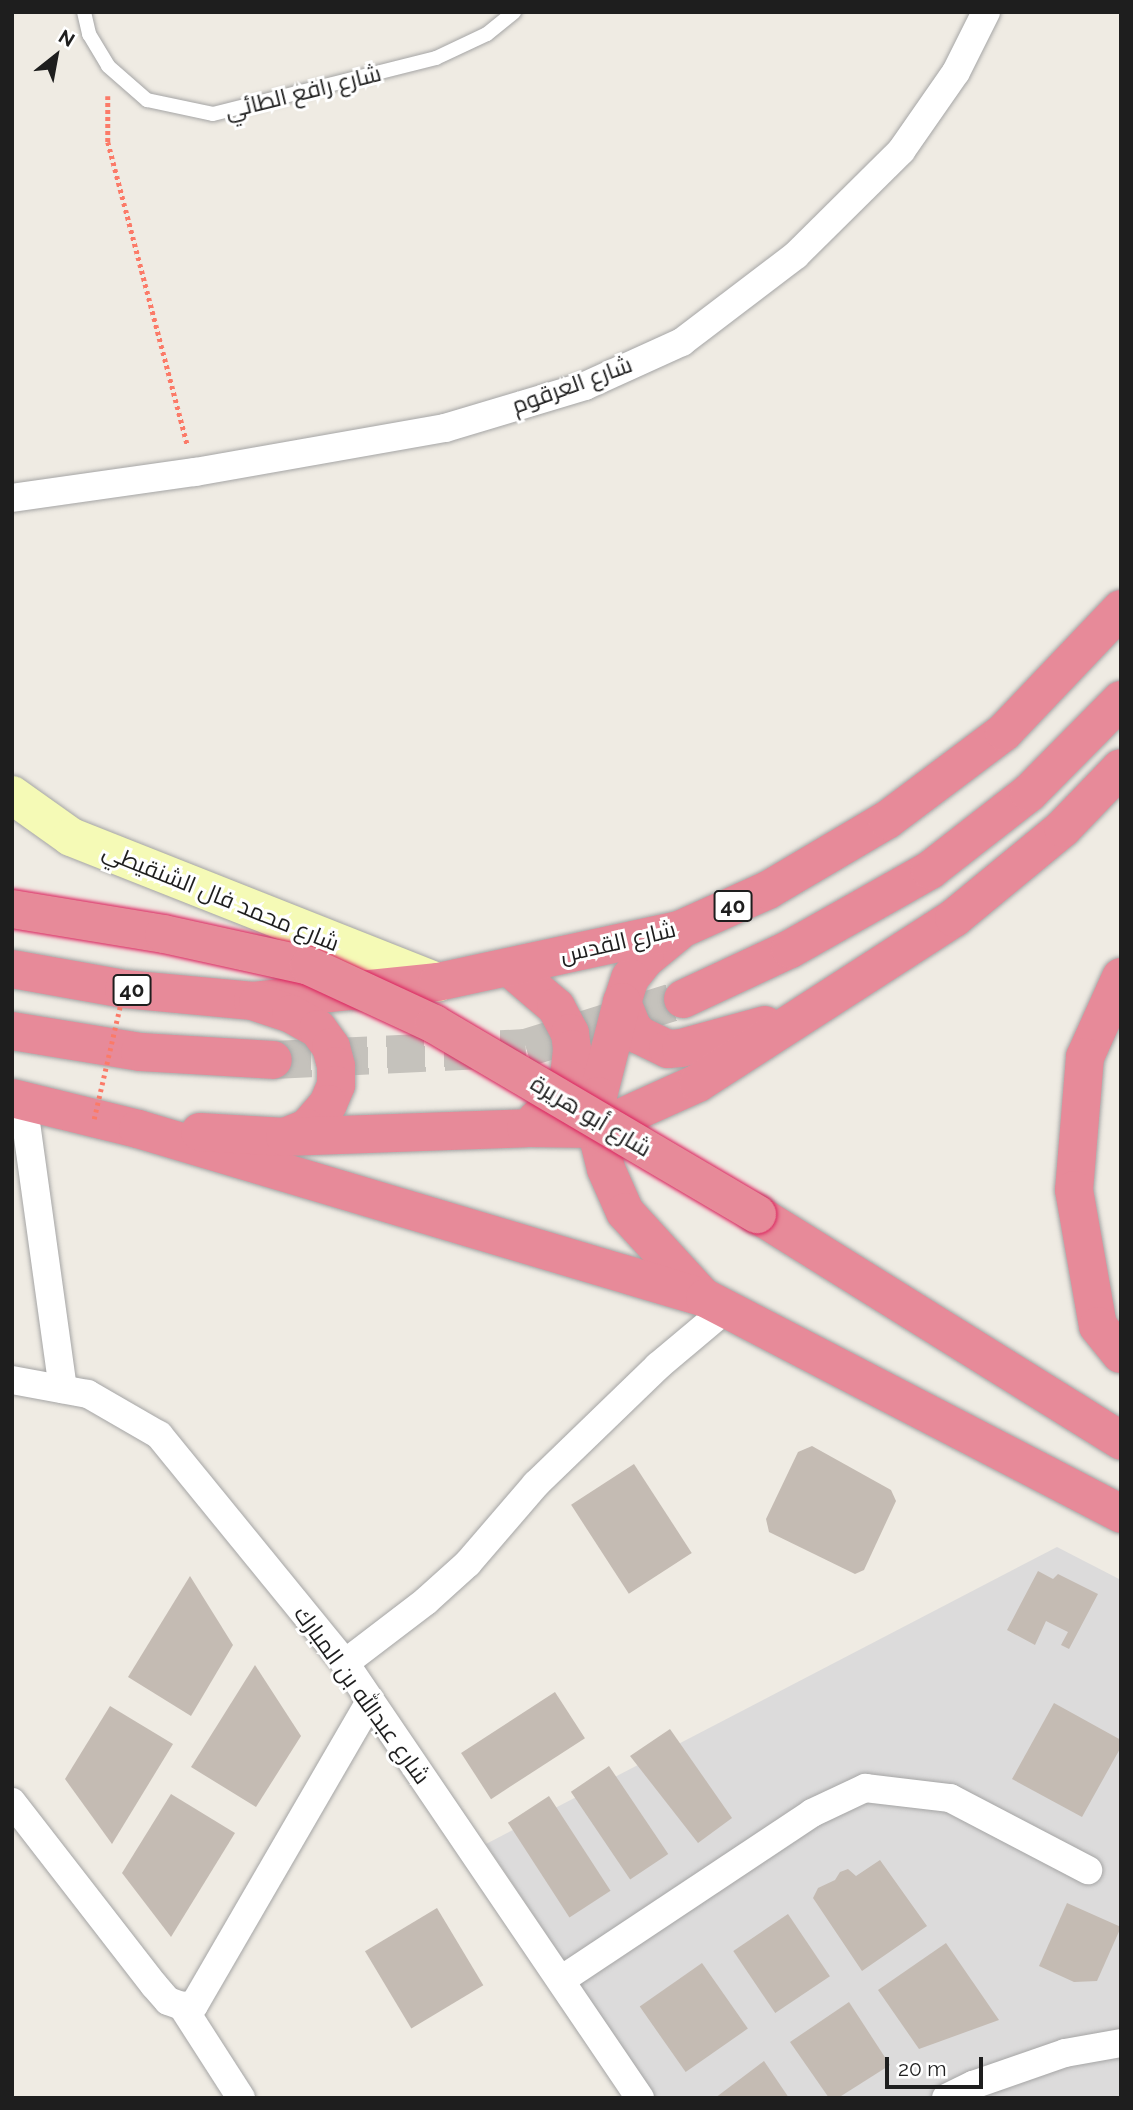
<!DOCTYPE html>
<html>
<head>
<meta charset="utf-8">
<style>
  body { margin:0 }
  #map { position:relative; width:1133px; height:2110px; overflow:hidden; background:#efebe3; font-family:Raleway,Cairo,sans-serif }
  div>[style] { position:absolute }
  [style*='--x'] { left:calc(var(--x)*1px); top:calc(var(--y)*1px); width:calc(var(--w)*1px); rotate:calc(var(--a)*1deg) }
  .residential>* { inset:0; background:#dcdbdb }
  .building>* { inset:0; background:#c4bbb3; transform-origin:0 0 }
  .highway-tunnel>* { height:38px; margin-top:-19px; transform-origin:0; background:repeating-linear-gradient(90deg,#c5c2bc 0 38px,transparent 0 57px) }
  .path>* { height:4.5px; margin-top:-2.25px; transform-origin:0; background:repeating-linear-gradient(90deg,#fb7a68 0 3.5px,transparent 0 7px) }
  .roads { filter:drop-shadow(0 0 2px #a5a5a5) drop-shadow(0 0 2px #a5a5a5) }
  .lane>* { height:14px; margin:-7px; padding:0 7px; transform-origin:7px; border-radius:7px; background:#fff }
  .street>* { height:28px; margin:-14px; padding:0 14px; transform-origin:14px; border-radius:14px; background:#fff }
  .secondary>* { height:38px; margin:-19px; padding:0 19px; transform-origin:19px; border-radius:19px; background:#f5fab6 }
  .highway>* { height:38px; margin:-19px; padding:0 19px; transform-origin:19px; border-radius:19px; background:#e78a99 }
  .path-bridge>* { height:4.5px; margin-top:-2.25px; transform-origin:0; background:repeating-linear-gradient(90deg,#fb7a68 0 3.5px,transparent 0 7px) }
  .bridges { filter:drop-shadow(0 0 2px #db225e) drop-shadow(0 0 2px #db225e) }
  .highway-bridge>* { height:38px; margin:-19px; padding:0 19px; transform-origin:19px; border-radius:19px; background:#e78a99 }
  span { translate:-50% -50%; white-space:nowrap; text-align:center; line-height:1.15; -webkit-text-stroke:6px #fff; paint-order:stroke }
  .shield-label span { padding:2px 5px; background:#fff; border:2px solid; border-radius:5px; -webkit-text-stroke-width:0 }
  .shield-label { font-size:21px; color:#1e1e1e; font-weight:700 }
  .street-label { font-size:23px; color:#1e1e1e }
  .frame { position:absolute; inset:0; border:14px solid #1e1e1e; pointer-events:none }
  .north { position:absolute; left:21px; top:21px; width:70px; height:70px; -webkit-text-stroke:5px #fff; paint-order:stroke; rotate:31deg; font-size:19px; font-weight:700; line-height:28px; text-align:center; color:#1e1e1e }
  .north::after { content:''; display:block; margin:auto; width:24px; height:32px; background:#1e1e1e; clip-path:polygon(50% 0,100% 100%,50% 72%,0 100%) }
  .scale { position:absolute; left:885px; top:2057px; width:98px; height:32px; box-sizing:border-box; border:4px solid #1e1e1e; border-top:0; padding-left:9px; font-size:21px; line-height:24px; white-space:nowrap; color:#1e1e1e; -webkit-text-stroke:5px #fff; paint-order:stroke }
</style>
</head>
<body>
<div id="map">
  <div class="residential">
    <i style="clip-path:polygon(1057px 1547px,1121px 1580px,1121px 2098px,656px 2098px,486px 1844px)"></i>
  </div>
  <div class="building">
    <i style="clip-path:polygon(812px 1446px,891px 1490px,896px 1501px,864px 1570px,855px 1574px,769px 1532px,766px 1519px,798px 1452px)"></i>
    <i style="left:634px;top:1464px;width:106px;height:75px;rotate:57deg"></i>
    <i style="clip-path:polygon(1038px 1571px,1053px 1579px,1058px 1574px,1098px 1594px,1069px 1649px,1061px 1645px,1068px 1632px,1046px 1621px,1035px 1645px,1007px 1630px)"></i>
    <i style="clip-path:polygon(190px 1576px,233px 1645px,191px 1716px,128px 1677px)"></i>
    <i style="clip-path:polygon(255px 1665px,301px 1736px,256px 1807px,191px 1767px)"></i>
    <i style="left:555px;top:1692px;width:55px;height:112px;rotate:57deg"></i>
    <i style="clip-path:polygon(1054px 1703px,1121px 1740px,1121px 1747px,1082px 1817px,1012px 1779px)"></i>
    <i style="clip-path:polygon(110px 1706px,173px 1744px,112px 1844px,65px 1779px)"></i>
    <i style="clip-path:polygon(670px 1729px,732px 1818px,698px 1843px,630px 1756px)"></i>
    <i style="left:609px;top:1766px;width:106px;height:46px;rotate:56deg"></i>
    <i style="clip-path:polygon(171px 1794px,235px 1833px,171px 1937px,122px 1873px)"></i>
    <i style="left:549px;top:1796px;width:113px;height:49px;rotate:57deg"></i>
    <i style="clip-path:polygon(880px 1860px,927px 1926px,862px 1971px,813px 1898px,818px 1888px,835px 1880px,840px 1872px,848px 1869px,856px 1876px)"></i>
    <i style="clip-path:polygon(1067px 1903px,1121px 1927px,1097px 1981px,1074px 1982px,1039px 1966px)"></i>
    <i style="left:437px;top:1908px;width:90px;height:84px;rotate:59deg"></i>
    <i style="left:788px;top:1914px;width:75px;height:66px;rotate:56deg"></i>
    <i style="clip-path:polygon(946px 1943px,999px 2020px,919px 2049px,878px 1990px)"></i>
    <i style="left:702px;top:1963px;width:80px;height:76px;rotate:55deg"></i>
    <i style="clip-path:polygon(849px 2002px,890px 2065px,838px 2098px,829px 2098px,790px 2042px)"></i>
    <i style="clip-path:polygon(764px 2061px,789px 2098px,715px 2098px)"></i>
  </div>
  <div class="highway-tunnel">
    <i style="--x:273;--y:1060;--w:253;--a:-2.7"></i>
    <i style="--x:526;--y:1048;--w:164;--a:-17.3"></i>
  </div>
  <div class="path">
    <i style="--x:108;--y:96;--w:46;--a:90"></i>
    <i style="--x:108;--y:142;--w:312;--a:75.3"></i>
  </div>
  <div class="roads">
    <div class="lane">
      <i style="--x:84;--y:12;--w:23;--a:77"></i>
      <i style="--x:89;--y:34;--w:37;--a:59"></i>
      <i style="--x:108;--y:66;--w:52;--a:41.1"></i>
      <i style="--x:147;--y:100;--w:67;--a:12"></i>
      <i style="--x:213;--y:114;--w:230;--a:-14.1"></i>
      <i style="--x:436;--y:58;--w:56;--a:-25.2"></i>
      <i style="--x:487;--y:34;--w:35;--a:-39"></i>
    </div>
    <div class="street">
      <i style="--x:12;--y:498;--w:185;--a:-8.1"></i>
      <i style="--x:195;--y:472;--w:254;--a:-10"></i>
      <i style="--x:445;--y:428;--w:146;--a:-16.7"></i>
      <i style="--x:585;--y:386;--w:107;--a:-24.4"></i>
      <i style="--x:682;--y:342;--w:143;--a:-37.3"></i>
      <i style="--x:796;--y:255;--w:148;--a:-44.7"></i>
      <i style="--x:901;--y:151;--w:96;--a:-55.2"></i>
      <i style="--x:956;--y:72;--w:67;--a:-63.4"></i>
      <i style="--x:23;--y:1101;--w:291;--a:82.1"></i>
      <i style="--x:12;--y:1380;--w:77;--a:10.4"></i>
      <i style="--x:88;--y:1394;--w:82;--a:30"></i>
      <i style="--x:159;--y:1435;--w:294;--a:50.8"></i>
      <i style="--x:345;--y:1663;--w:526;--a:55.86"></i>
      <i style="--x:345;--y:1663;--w:102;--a:-37.4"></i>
      <i style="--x:426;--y:1601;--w:57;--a:-42.1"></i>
      <i style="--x:468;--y:1563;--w:104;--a:-49.3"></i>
      <i style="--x:536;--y:1484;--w:170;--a:-44"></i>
      <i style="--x:658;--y:1366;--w:90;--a:-40"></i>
      <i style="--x:12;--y:1802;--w:232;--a:52.2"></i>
      <i style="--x:154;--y:1985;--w:21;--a:49"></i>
      <i style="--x:168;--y:2001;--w:15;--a:20"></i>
      <i style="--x:182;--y:2006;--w:12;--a:-5"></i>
      <i style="--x:194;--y:2005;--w:351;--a:-59.9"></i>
      <i style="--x:561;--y:1980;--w:301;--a:-33.6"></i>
      <i style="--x:812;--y:1813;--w:59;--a:-25.3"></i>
      <i style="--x:865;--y:1788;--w:86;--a:6.7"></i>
      <i style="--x:950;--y:1798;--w:156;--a:27.6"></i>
      <i style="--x:182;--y:2006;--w:109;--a:57.3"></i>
      <i style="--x:946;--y:2098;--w:30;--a:-26"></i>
      <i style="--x:973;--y:2085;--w:97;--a:-19.2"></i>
      <i style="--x:1065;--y:2053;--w:57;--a:-10.1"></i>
    </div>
    <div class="secondary">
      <i style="--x:12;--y:795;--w:72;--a:35.4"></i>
      <i style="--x:71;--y:837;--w:395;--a:21.6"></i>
    </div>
    <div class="highway">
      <i style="--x:678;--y:932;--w:43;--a:140.7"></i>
      <i style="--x:645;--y:959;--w:24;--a:128"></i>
      <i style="--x:630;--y:978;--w:25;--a:108"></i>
      <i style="--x:622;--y:1002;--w:27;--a:68"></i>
      <i style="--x:632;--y:1027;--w:11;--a:49"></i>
      <i style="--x:639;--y:1035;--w:32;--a:26"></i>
      <i style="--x:668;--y:1049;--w:13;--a:-4"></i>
      <i style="--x:681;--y:1048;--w:87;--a:-15.3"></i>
      <i style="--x:509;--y:967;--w:62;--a:40.4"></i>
      <i style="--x:556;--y:1007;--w:30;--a:62"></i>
      <i style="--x:570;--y:1033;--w:16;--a:83"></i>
      <i style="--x:572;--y:1049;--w:31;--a:96"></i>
      <i style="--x:569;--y:1080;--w:31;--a:121"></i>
      <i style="--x:553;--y:1107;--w:21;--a:143"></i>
      <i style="--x:12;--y:969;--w:114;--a:10.1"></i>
      <i style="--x:124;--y:989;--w:130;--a:5.3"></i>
      <i style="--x:253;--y:1001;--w:186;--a:-5.9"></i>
      <i style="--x:438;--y:982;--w:247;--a:-12.2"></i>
      <i style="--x:679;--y:930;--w:98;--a:-24.2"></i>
      <i style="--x:768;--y:890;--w:138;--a:-30.5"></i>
      <i style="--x:887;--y:820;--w:146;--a:-36.9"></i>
      <i style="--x:1004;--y:732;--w:170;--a:-46.4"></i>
      <i style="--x:1121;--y:977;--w:88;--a:114.2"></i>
      <i style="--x:1085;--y:1057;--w:133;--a:94.7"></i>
      <i style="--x:1074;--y:1190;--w:138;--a:80"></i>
      <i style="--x:1098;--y:1326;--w:36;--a:51"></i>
      <i style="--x:683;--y:999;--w:118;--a:-25"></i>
      <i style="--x:790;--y:949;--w:161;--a:-29.4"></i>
      <i style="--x:930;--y:870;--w:125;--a:-37.9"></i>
      <i style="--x:1029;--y:793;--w:131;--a:-45.3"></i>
      <i style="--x:622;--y:1002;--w:97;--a:104.3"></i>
      <i style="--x:598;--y:1096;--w:33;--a:93"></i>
      <i style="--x:596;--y:1129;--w:41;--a:76"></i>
      <i style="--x:606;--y:1169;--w:47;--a:66.2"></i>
      <i style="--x:625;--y:1212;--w:115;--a:47.5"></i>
      <i style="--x:258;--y:1003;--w:35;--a:18"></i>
      <i style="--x:291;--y:1014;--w:31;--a:29"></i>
      <i style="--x:318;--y:1029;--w:22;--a:54"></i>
      <i style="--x:331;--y:1047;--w:20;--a:75"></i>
      <i style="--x:336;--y:1066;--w:19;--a:90"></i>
      <i style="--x:336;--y:1085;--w:21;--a:113"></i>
      <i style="--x:328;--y:1104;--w:32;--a:131"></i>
      <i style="--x:307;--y:1128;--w:24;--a:158"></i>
      <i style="--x:12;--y:1031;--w:130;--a:9.3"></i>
      <i style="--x:140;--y:1052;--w:133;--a:3.4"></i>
      <i style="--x:12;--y:1098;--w:130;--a:13.8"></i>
      <i style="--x:138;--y:1129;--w:592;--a:16.6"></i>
      <i style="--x:705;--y:1298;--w:469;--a:27.4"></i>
      <i style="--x:200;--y:1132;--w:85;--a:3.4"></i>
      <i style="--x:285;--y:1137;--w:241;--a:-2.1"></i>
      <i style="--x:526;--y:1128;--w:70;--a:0.8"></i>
      <i style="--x:596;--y:1129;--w:112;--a:-24.3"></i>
      <i style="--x:698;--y:1083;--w:305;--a:-32.8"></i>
      <i style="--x:954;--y:918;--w:141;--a:-39.5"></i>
      <i style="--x:1063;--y:828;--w:83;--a:-46"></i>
      <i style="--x:757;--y:1214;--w:429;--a:31.9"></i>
    </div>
  </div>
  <div class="path-bridge">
    <i style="--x:94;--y:1119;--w:133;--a:-77"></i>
  </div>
  <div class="bridges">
    <div class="highway-bridge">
      <i style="--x:12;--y:909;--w:154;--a:9.3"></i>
      <i style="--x:164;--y:934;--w:148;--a:12.4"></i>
      <i style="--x:309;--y:966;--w:138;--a:24.9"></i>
      <i style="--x:434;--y:1024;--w:375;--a:30.5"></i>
    </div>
  </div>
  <div class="shield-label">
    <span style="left:733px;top:906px">40</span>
    <span style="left:132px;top:990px">40</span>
  </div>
  <div class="street-label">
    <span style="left:303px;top:92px;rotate:-14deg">شارع رافع الطائي</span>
    <span style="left:572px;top:385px;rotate:-20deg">شارع العرقوم</span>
    <span style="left:221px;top:897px;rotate:22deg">شارع محمد فال الشنقيطي</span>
    <span style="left:618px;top:942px;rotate:-13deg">شارع القدس</span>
    <span style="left:591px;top:1116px;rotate:31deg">شارع أبو هريرة</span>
    <span style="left:362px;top:1695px;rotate:54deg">شارع عبدالله بن المبارك</span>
  </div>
  <div class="frame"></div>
  <div class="north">N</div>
  <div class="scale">20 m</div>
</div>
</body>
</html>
